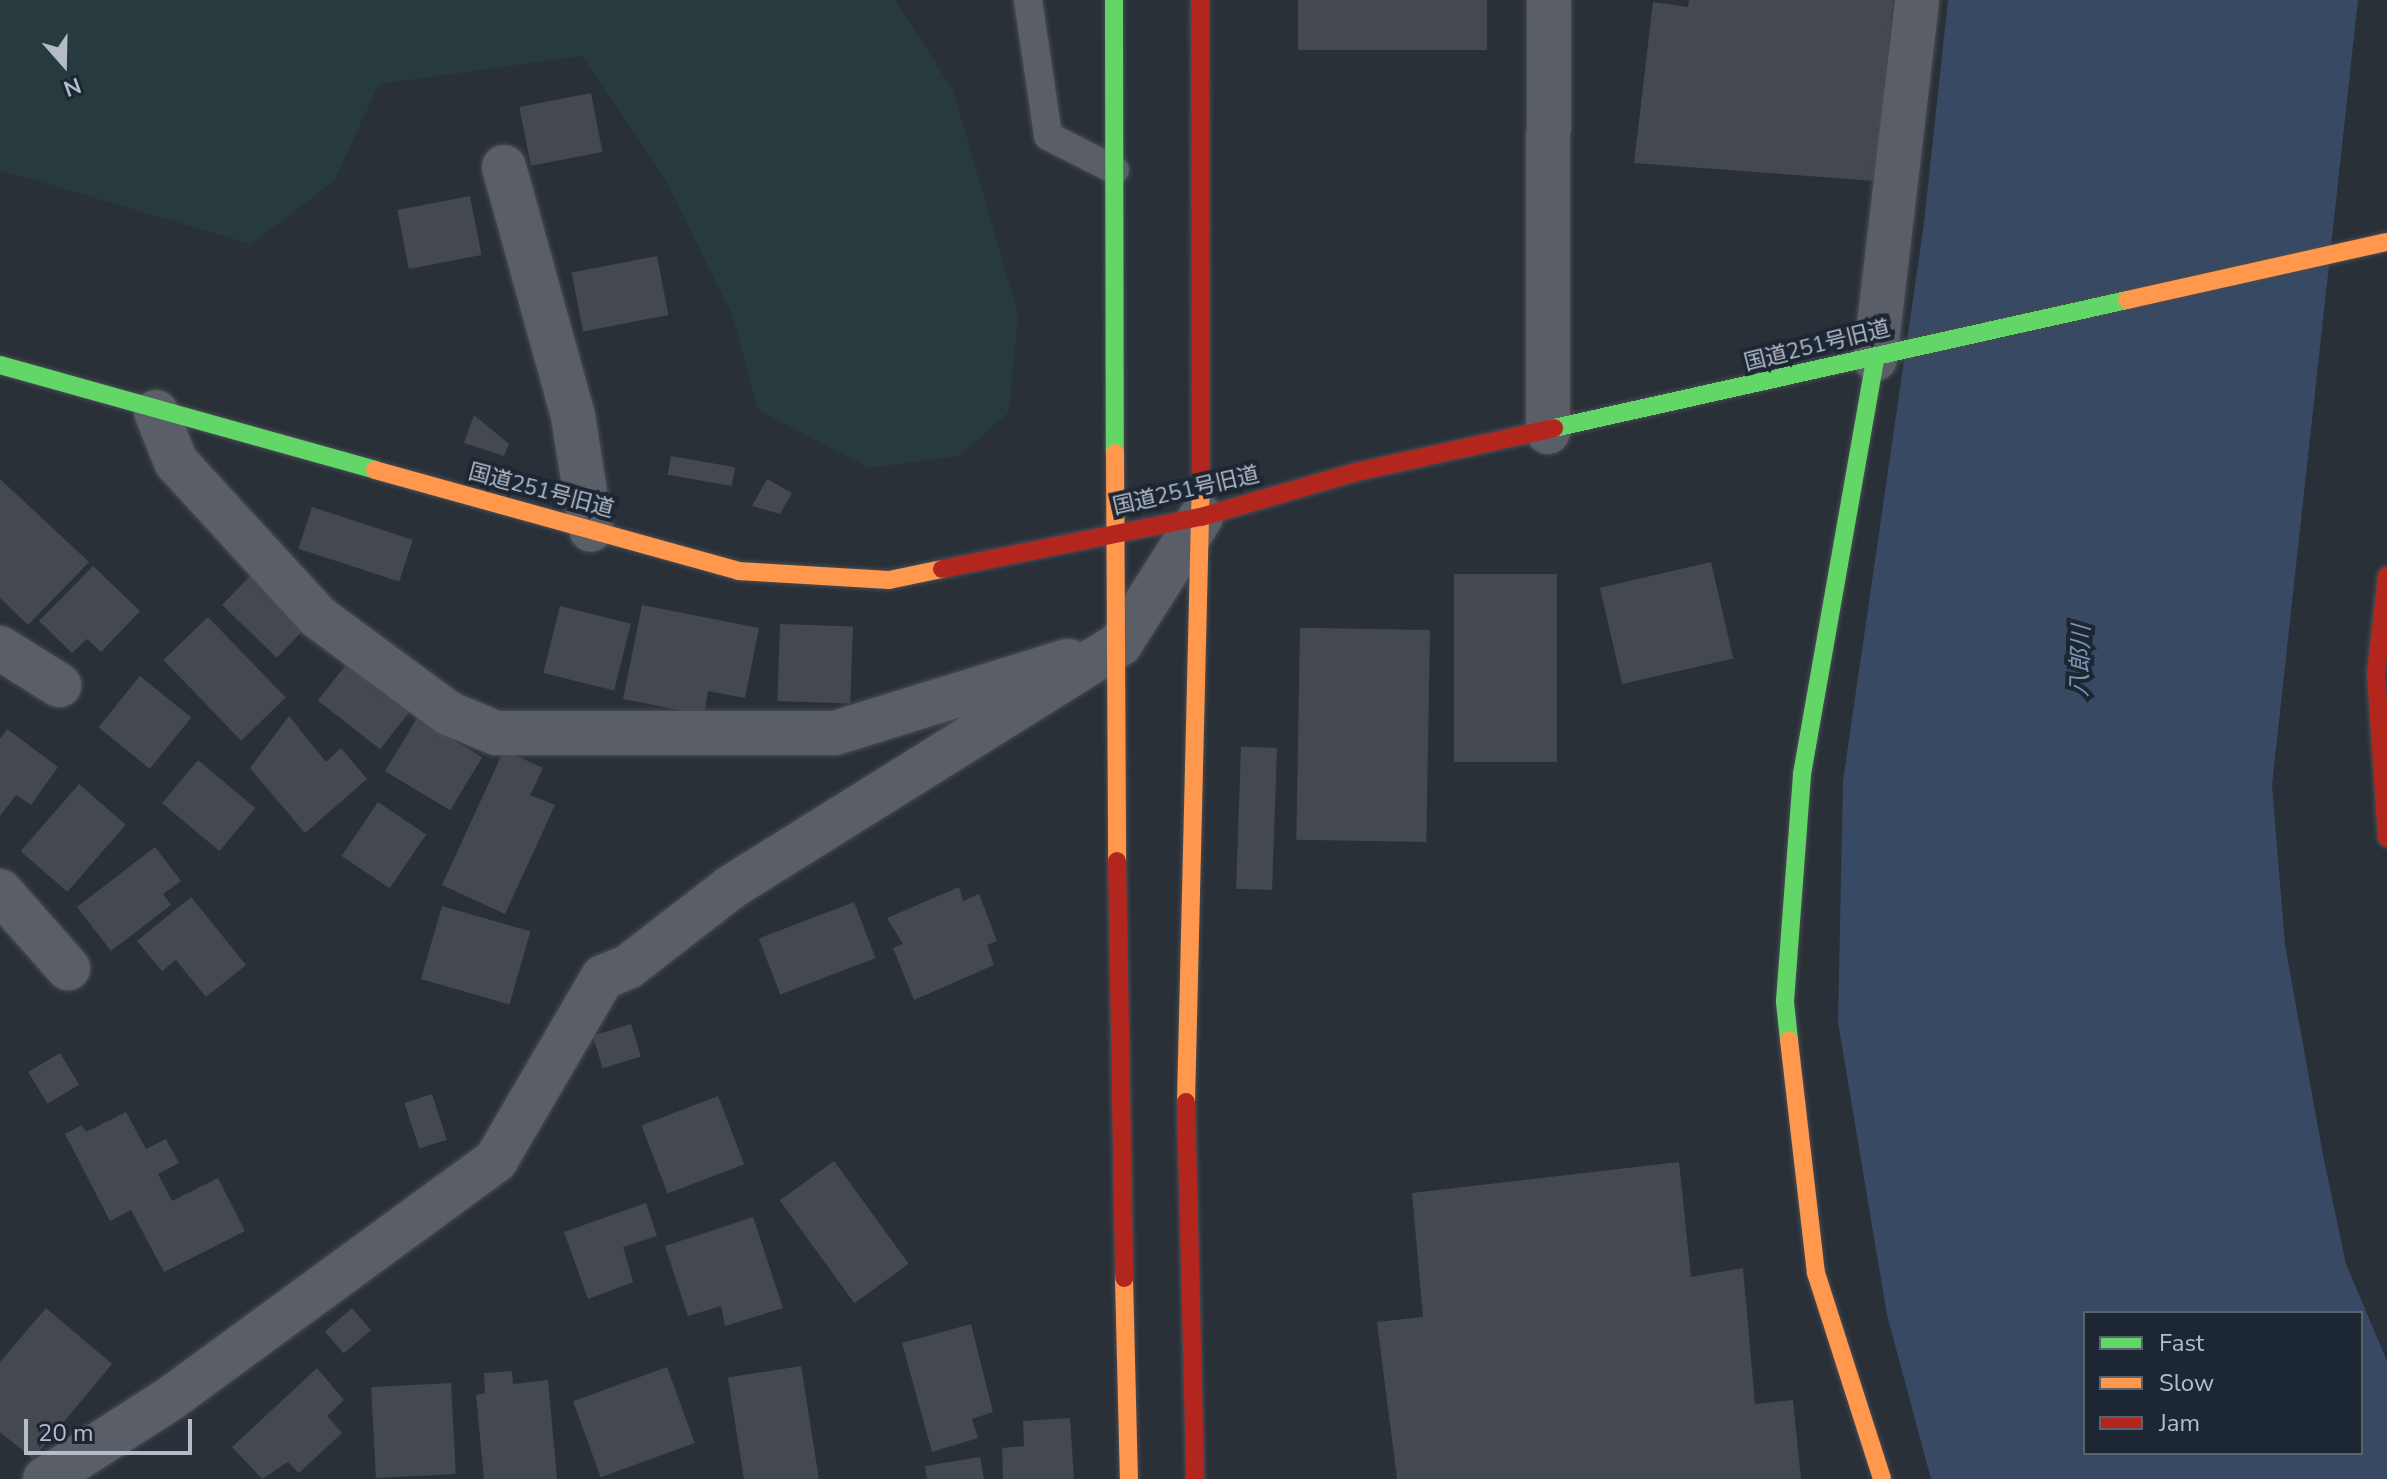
<!DOCTYPE html>
<html>
<head>
<meta charset="utf-8">
<style>
  body { margin:0 }
  #map { position:relative; width:2387px; height:1479px; overflow:hidden; background:#2a3038; font-family:"Nunito Sans","Noto Sans JP",sans-serif }
  div>[style] { position:absolute }
  [style*='--x'] { left:calc(var(--x)*1px); top:calc(var(--y)*1px); width:calc(var(--w)*1px); rotate:calc(var(--a)*1deg) }
  .green>* { inset:0; background:#273a3e }
  .water>* { inset:0; background:#384963 }
  .building>* { inset:0; background:#444950; transform-origin:0 0 }
  .roads { filter:drop-shadow(0 0 2px #484c53) drop-shadow(0 0 2px #484c53) }
  .lane>* { height:28px; margin:-14px; padding:0 14px; transform-origin:14px; border-radius:14px; background:#5a5e66 }
  .street>* { height:44px; margin:-22px; padding:0 22px; transform-origin:22px; border-radius:22px; background:#5a5e66 }
  .fast>* { height:18px; margin:-9px; padding:0 9px; transform-origin:9px; border-radius:9px; background:#63d668 }
  .slow>* { height:18px; margin:-9px; padding:0 9px; transform-origin:9px; border-radius:9px; background:#ff974d }
  .jam>* { height:18px; margin:-9px; padding:0 9px; transform-origin:9px; border-radius:9px; background:#b3261e }
  span { translate:-50% -50%; white-space:nowrap; text-align:center; line-height:1.15; -webkit-text-stroke:8px #1d2633; paint-order:stroke }
  .street-label { font-size:22px; color:#b4bcc9 }
  .water-label { font-size:24px; color:#7c92b1; font-style:italic }
  .legend { position:absolute; left:2083px; top:1311px; width:280px; height:144px; box-sizing:border-box; background:#1d2633; border:2px solid #59626f; margin:0; padding:10px 14px; list-style:none; font-size:24px; color:#b4bcc9 }
  .legend li { display:flex; align-items:center; gap:16px; height:40px }
  .legend b { width:40px; border:2px solid #59626f }
  .north { position:absolute; left:24px; top:24px; width:80px; height:80px; -webkit-text-stroke:6px #1d2633; paint-order:stroke; rotate:160deg; font-size:22px; font-weight:700; line-height:32px; text-align:center; color:#b4bcc9 }
  .north::after { content:''; display:block; margin:auto; width:28px; height:36px; background:#b4bcc9; clip-path:polygon(50% 0,100% 100%,50% 72%,0 100%) }
  .scale { position:absolute; left:24px; top:1419px; width:168px; height:36px; box-sizing:border-box; border:4px solid #b4bcc9; border-top:0; padding-left:10px; font-size:24px; line-height:28px; white-space:nowrap; color:#b4bcc9; -webkit-text-stroke:6px #1d2633; paint-order:stroke }
</style>
</head>
<body>
<div id="map">
  <div class="green">
    <i style="clip-path:polygon(0 0,895px 0,953px 90px,1018px 314px,1009px 412px,959px 456px,869px 468px,758px 410px,733px 317px,667px 183px,582px 56px,379px 84px,334px 181px,251px 244px,0 170px)"></i>
  </div>
  <div class="water">
    <i style="clip-path:polygon(evenodd,1948px 0,2358px 0,2272px 785px,2285px 945px,2323px 1155px,2346px 1264px,2387px 1361px,2387px 1479px,1931px 1479px,1887px 1315px,1838px 1022px,1843px 781px,1924px 223px,1948px 0,2085px 1313px,2361px 1313px,2361px 1453px,2085px 1453px,2085px 1313px)"></i>
  </div>
  <div class="building">
    <i style="left:1298px;top:0;width:189px;height:50px"></i>
    <i style="clip-path:polygon(1689px 0,1893px 0,1876px 181px,1634px 163px,1653px 2px,1688px 7px)"></i>
    <i style="left:591px;top:93px;width:60px;height:73px;rotate:79deg"></i>
    <i style="left:470px;top:196px;width:60px;height:74px;rotate:79deg"></i>
    <i style="left:657px;top:256px;width:60px;height:87px;rotate:79deg"></i>
    <i style="clip-path:polygon(474px 415px,509px 444px,504px 456px,464px 443px)"></i>
    <i style="left:671px;top:456px;width:65px;height:19px;rotate:10deg"></i>
    <i style="clip-path:polygon(0 479px,89px 562px,28px 625px,0 598px)"></i>
    <i style="clip-path:polygon(767px 479px,792px 493px,780px 514px,752px 506px)"></i>
    <i style="left:312px;top:507px;width:106px;height:44px;rotate:18deg"></i>
    <i style="left:1711px;top:562px;width:99px;height:114px;rotate:77deg"></i>
    <i style="clip-path:polygon(93px 566px,140px 611px,101px 652px,87px 639px,72px 653px,39px 621px)"></i>
    <i style="left:252px;top:574px;width:76px;height:43px;rotate:44deg"></i>
    <i style="left:1557px;top:574px;width:188px;height:103px;rotate:90deg"></i>
    <i style="clip-path:polygon(642px 605px,759px 628px,745px 698px,708px 691px,704px 715px,623px 699px)"></i>
    <i style="left:560px;top:606px;width:73px;height:69px;rotate:14deg"></i>
    <i style="left:208px;top:617px;width:112px;height:62px;rotate:46deg"></i>
    <i style="left:780px;top:624px;width:73px;height:77px;rotate:2deg"></i>
    <i style="left:1430px;top:630px;width:212px;height:130px;rotate:91deg"></i>
    <i style="left:348px;top:662px;width:79px;height:49px;rotate:38deg"></i>
    <i style="left:140px;top:676px;width:66px;height:66px;rotate:39deg"></i>
    <i style="clip-path:polygon(289px 716px,326px 762px,341px 748px,367px 779px,305px 833px,250px 768px)"></i>
    <i style="left:417px;top:718px;width:76px;height:62px;rotate:31deg"></i>
    <i style="clip-path:polygon(7px 729px,58px 767px,31px 805px,16px 795px,0 816px,0 739px)"></i>
    <i style="left:1277px;top:748px;width:142px;height:36px;rotate:92deg"></i>
    <i style="clip-path:polygon(504px 750px,543px 768px,530px 795px,555px 805px,505px 914px,442px 885px)"></i>
    <i style="left:198px;top:760px;width:75px;height:56px;rotate:40deg"></i>
    <i style="left:79px;top:784px;width:62px;height:89px;rotate:41deg"></i>
    <i style="left:378px;top:802px;width:58px;height:65px;rotate:34deg"></i>
    <i style="clip-path:polygon(155px 847px,181px 881px,163px 894px,171px 905px,111px 951px,77px 907px)"></i>
    <i style="clip-path:polygon(959px 887px,963px 901px,979px 894px,997px 941px,987px 945px,994px 965px,914px 1000px,893px 948px,903px 944px,887px 918px)"></i>
    <i style="clip-path:polygon(191px 897px,246px 965px,206px 997px,176px 960px,162px 971px,137px 941px)"></i>
    <i style="left:854px;top:902px;width:60px;height:102px;rotate:69deg"></i>
    <i style="left:442px;top:906px;width:92px;height:76px;rotate:16deg"></i>
    <i style="left:631px;top:1024px;width:34px;height:40px;rotate:73deg"></i>
    <i style="left:60px;top:1053px;width:37px;height:37px;rotate:59deg"></i>
    <i style="left:432px;top:1094px;width:48px;height:29px;rotate:72deg"></i>
    <i style="left:718px;top:1096px;width:73px;height:82px;rotate:69deg"></i>
    <i style="clip-path:polygon(126px 1112px,146px 1149px,166px 1139px,179px 1163px,158px 1174px,172px 1201px,218px 1178px,245px 1231px,164px 1272px,131px 1210px,110px 1221px,65px 1134px,82px 1125px,86px 1132px)"></i>
    <i style="left:834px;top:1161px;width:127px;height:67px;rotate:54deg"></i>
    <i style="clip-path:polygon(1679px 1162px,1691px 1277px,1743px 1268px,1755px 1404px,1793px 1400px,1801px 1479px,1397px 1479px,1377px 1322px,1423px 1317px,1412px 1193px)"></i>
    <i style="clip-path:polygon(646px 1203px,657px 1236px,623px 1247px,633px 1282px,588px 1299px,564px 1232px)"></i>
    <i style="clip-path:polygon(753px 1217px,783px 1308px,725px 1326px,721px 1306px,688px 1316px,665px 1246px)"></i>
    <i style="clip-path:polygon(46px 1308px,112px 1364px,33px 1459px,0 1432px,0 1362px)"></i>
    <i style="left:352px;top:1308px;width:29px;height:36px;rotate:49deg"></i>
    <i style="clip-path:polygon(971px 1324px,993px 1412px,972px 1419px,978px 1438px,932px 1452px,902px 1343px)"></i>
    <i style="left:801px;top:1366px;width:114px;height:74px;rotate:81deg"></i>
    <i style="left:667px;top:1367px;width:81px;height:100px;rotate:70deg"></i>
    <i style="clip-path:polygon(317px 1368px,344px 1400px,327px 1416px,342px 1433px,299px 1473px,288px 1462px,262px 1479px,232px 1447px)"></i>
    <i style="clip-path:polygon(512px 1371px,513px 1384px,548px 1380px,557px 1479px,484px 1479px,476px 1395px,485px 1393px,484px 1373px)"></i>
    <i style="left:451px;top:1383px;width:91px;height:80px;rotate:87deg"></i>
    <i style="clip-path:polygon(1070px 1418px,1074px 1479px,1003px 1479px,1002px 1448px,1024px 1446px,1023px 1421px)"></i>
    <i style="clip-path:polygon(980px 1457px,984px 1479px,927px 1479px,925px 1466px)"></i>
  </div>
  <div class="roads">
    <div class="lane">
      <i style="--x:1028;--y:0;--w:137;--a:81.6"></i>
      <i style="--x:1048;--y:136;--w:75;--a:26.9"></i>
    </div>
    <div class="street">
      <i style="--x:504;--y:167;--w:258;--a:74.5"></i>
      <i style="--x:573;--y:416;--w:115;--a:81"></i>
      <i style="--x:1875;--y:359;--w:361;--a:-83.3"></i>
      <i style="--x:156;--y:412;--w:54;--a:68.2"></i>
      <i style="--x:176;--y:462;--w:210;--a:47.5"></i>
      <i style="--x:318;--y:617;--w:162;--a:36.4"></i>
      <i style="--x:448;--y:713;--w:52;--a:22.6"></i>
      <i style="--x:496;--y:733;--w:339;--a:0"></i>
      <i style="--x:835;--y:733;--w:244;--a:-17.2"></i>
      <i style="--x:1548;--y:432;--w:432;--a:-89.9"></i>
      <i style="--x:0;--y:648;--w:70;--a:32.1"></i>
      <i style="--x:0;--y:891;--w:103;--a:48.6"></i>
      <i style="--x:45;--y:1479;--w:150;--a:-32.7"></i>
      <i style="--x:171;--y:1398;--w:403;--a:-36.2"></i>
      <i style="--x:496;--y:1160;--w:212;--a:-59.7"></i>
      <i style="--x:603;--y:977;--w:27;--a:-22"></i>
      <i style="--x:628;--y:967;--w:130;--a:-37.8"></i>
      <i style="--x:731;--y:887;--w:459;--a:-32"></i>
      <i style="--x:1120;--y:644;--w:151;--a:-57.5"></i>
    </div>
    <div class="fast">
      <i style="--x:1114;--y:0;--w:453;--a:89.9"></i>
      <i style="--x:0;--y:365;--w:389;--a:15.6"></i>
      <i style="--x:1554;--y:428;--w:587;--a:-12.59"></i>
      <i style="--x:1789;--y:1040;--w:39;--a:-96"></i>
      <i style="--x:1785;--y:1001;--w:228;--a:-85.7"></i>
      <i style="--x:1802;--y:774;--w:421;--a:-80"></i>
    </div>
    <div class="slow">
      <i style="--x:2127;--y:300;--w:266;--a:-12.6"></i>
      <i style="--x:1115;--y:453;--w:408;--a:89.7"></i>
      <i style="--x:375;--y:470;--w:377;--a:15.5"></i>
      <i style="--x:738;--y:571;--w:151;--a:3.4"></i>
      <i style="--x:889;--y:580;--w:54;--a:-11.7"></i>
      <i style="--x:1789;--y:1040;--w:235;--a:83.4"></i>
      <i style="--x:1816;--y:1273;--w:216;--a:72.2"></i>
      <i style="--x:1186;--y:1102;--w:627;--a:-88.63"></i>
      <i style="--x:1124;--y:1278;--w:201;--a:88.6"></i>
    </div>
    <div class="jam">
      <i style="--x:1200;--y:0;--w:475;--a:89.9"></i>
      <i style="--x:942;--y:569;--w:264;--a:-11.4"></i>
      <i style="--x:1201;--y:517;--w:161;--a:-16.2"></i>
      <i style="--x:1356;--y:472;--w:203;--a:-12.5"></i>
      <i style="--x:2387;--y:576;--w:98;--a:96.5"></i>
      <i style="--x:2376;--y:673;--w:165;--a:86.2"></i>
      <i style="--x:1117;--y:861;--w:417;--a:89"></i>
      <i style="--x:1186;--y:1102;--w:377;--a:88.6"></i>
    </div>
  </div>
  <div class="street-label">
    <span style="left:1817px;top:346px;rotate:-14deg">国道251号旧道</span>
    <span style="left:541px;top:491px;rotate:15deg">国道251号旧道</span>
    <span style="left:1186px;top:491px;rotate:-13deg">国道251号旧道</span>
  </div>
  <div class="water-label">
    <span style="left:2081px;top:661px;rotate:-88deg">八郎川</span>
  </div>
  <ul class="legend">
  <li><b style="height:10px;background:#63d668"></b>Fast</li>
  <li><b style="height:10px;background:#ff974d"></b>Slow</li>
  <li><b style="height:10px;background:#b3261e"></b>Jam</li>
  </ul>
  <div class="north">N</div>
  <div class="scale">20 m</div>
</div>
</body>
</html>
